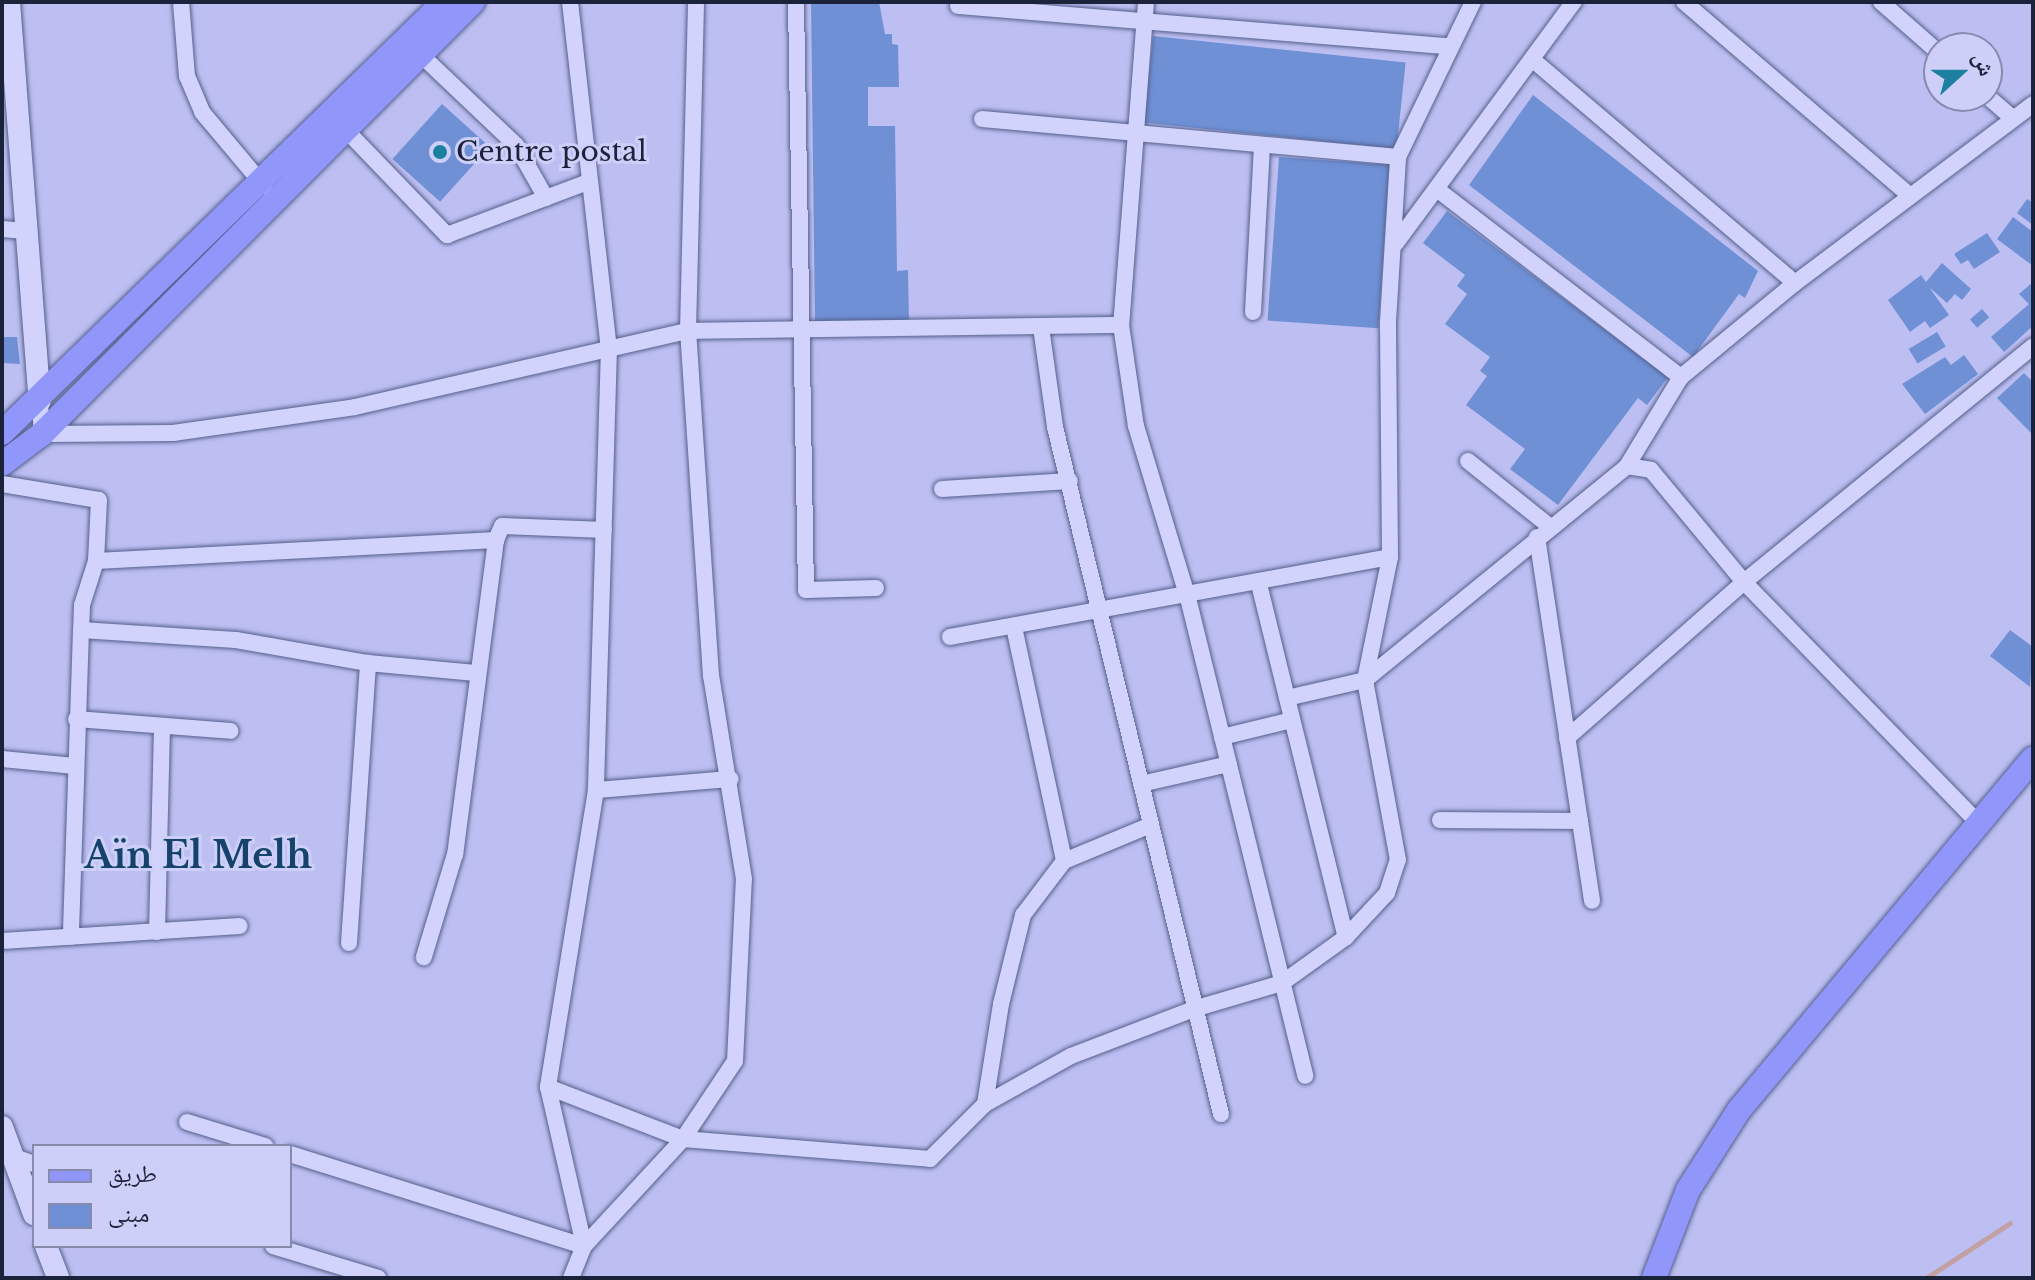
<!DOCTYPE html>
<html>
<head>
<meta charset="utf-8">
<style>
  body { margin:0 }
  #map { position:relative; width:2035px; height:1280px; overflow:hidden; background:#bdbff2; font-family:"Libre Baskerville","Noto Naskh Arabic",serif }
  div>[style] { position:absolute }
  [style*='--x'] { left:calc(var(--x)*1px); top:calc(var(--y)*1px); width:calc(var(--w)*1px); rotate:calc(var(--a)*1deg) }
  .stream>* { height:5px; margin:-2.5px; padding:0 2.5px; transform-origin:2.5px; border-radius:2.5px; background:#c3a1a2 }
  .building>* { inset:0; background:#6f90d5; transform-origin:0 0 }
  .roads { filter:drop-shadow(0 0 2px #54608c) drop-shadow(0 0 2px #54608c) }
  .street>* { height:16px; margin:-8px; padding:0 8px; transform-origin:8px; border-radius:8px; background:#d1d3fc }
  .secondary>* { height:22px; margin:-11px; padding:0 11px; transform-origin:11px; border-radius:11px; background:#d1d3fc }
  .primary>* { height:24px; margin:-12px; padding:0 12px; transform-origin:12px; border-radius:12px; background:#9096fa }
  .dots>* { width:22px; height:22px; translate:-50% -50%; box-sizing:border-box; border:4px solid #cdcff9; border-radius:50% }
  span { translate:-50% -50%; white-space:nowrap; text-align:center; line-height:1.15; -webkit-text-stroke:6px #cdcff9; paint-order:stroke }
  .poi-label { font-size:28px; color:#1b233a }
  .left { translate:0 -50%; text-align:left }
  .district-label { font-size:36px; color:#15436b; font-weight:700 }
  .frame { position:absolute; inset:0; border:4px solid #1b233a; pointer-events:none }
  .legend { position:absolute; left:32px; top:1144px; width:260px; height:104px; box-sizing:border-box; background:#cdcff9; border:2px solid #868aad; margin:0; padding:10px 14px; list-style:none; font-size:24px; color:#1b233a }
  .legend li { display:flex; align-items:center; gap:16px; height:40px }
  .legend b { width:40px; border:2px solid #868aad }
  .north { position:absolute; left:1923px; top:32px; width:80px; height:80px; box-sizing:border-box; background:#cdcff9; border:2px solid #868aad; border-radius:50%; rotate:69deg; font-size:22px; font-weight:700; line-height:32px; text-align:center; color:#1b233a }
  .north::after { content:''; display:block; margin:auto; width:28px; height:36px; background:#1e80a1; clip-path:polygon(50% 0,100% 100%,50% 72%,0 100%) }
</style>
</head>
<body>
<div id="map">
  <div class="stream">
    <i style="--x:1926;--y:1278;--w:100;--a:-33.2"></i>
  </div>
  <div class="building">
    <i style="clip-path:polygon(811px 2px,879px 2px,885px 34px,892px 34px,892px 44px,898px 45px,899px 87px,868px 87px,868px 126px,895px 126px,897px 271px,908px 270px,909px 321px,815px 322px)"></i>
    <i style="left:1153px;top:36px;width:254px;height:87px;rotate:6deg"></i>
    <i style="clip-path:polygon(1533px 95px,1758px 271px,1745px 298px,1739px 294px,1693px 357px,1469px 185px)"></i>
    <i style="left:442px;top:104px;width:64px;height:74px;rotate:42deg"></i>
    <i style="left:1279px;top:157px;width:111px;height:164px;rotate:4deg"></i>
    <i style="clip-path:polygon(2027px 199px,2033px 203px,2033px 225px,2017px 213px)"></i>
    <i style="clip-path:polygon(1447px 211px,1668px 377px,1647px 405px,1638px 398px,1558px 505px,1510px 469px,1525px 449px,1466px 405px,1487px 376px,1480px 371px,1490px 357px,1445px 324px,1467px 294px,1457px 286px,1465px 275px,1423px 243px)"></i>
    <i style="clip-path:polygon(2013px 217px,2033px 232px,2033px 266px,1997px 239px)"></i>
    <i style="clip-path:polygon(1987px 233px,2000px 252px,1974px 269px,1968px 260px,1961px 264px,1954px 254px)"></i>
    <i style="clip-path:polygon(1942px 263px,1971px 289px,1962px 300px,1955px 294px,1947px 303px,1929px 287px,1949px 315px,1930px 328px,1925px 321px,1910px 332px,1888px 300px,1921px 275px,1926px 282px)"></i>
    <i style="clip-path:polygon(2033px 282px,2033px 326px,2004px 352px,1991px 337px,2029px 304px,2019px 294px)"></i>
    <i style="left:1982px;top:309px;width:11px;height:16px;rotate:49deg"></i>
    <i style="left:1937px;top:332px;width:17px;height:33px;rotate:59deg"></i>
    <i style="clip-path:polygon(2px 337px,17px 337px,20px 364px,2px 363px)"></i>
    <i style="clip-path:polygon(1964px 355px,1978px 374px,1925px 414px,1902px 384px,1945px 357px,1951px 365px)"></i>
    <i style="clip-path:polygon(2024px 373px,2033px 382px,2033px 435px,1997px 398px)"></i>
    <i style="clip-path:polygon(2010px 630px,2033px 647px,2030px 687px,1990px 656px)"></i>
  </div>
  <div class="roads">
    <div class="street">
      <i style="--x:181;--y:2;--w:74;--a:85.4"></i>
      <i style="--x:187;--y:76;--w:39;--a:67"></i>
      <i style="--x:202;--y:112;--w:97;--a:50"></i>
      <i style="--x:570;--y:2;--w:348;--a:83.6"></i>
      <i style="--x:609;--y:348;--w:442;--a:91.7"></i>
      <i style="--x:596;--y:790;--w:301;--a:99.2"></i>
      <i style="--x:548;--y:1087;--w:163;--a:77.2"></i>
      <i style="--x:796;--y:2;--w:588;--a:89.03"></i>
      <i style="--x:806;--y:590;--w:70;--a:-1.6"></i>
      <i style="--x:1146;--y:2;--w:324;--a:94.4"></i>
      <i style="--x:1121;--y:325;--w:102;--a:81.6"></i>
      <i style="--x:1136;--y:426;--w:180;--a:73.2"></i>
      <i style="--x:1188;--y:598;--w:492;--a:76.2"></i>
      <i style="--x:1684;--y:2;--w:296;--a:40.6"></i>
      <i style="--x:1881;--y:2;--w:77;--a:41.3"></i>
      <i style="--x:958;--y:6;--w:492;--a:4.7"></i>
      <i style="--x:420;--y:54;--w:132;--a:43.5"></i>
      <i style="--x:516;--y:145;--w:61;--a:60.5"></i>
      <i style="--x:1533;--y:60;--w:344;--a:40.4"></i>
      <i style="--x:1987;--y:96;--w:33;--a:41"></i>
      <i style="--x:982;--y:119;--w:418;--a:5.2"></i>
      <i style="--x:344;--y:128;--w:149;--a:46.1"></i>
      <i style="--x:447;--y:235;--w:151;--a:-20.6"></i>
      <i style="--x:1438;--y:190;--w:307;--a:37.6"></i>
      <i style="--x:1681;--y:377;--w:148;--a:-39.5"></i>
      <i style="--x:1795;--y:283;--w:298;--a:-36.9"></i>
      <i style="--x:2;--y:229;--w:23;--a:5"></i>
      <i style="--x:1396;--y:243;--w:300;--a:-53.6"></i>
      <i style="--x:1253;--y:312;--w:167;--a:-86.9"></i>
      <i style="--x:1041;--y:327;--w:101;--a:82"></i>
      <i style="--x:1055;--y:427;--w:707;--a:76.42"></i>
      <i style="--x:40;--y:401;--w:33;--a:87"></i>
      <i style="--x:42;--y:434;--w:131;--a:-0.4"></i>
      <i style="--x:173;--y:433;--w:184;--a:-8.1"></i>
      <i style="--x:355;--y:407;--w:342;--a:-12.9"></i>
      <i style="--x:688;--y:331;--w:433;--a:-0.8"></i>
      <i style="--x:1468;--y:461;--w:104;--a:38.7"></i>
      <i style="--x:1627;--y:466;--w:104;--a:-58.8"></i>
      <i style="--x:2;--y:484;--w:98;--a:9.4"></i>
      <i style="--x:99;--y:500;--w:61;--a:92.8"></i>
      <i style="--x:96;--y:561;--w:46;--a:107.7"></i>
      <i style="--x:82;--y:605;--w:25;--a:92"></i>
      <i style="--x:81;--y:630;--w:307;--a:91.9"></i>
      <i style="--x:942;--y:489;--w:128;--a:-3.6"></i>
      <i style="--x:1537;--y:537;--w:368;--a:81.4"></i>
      <i style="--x:496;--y:540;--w:15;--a:-67"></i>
      <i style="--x:502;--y:526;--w:102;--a:2.2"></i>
      <i style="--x:96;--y:561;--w:401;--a:-3"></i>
      <i style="--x:496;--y:540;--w:317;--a:97.4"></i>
      <i style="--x:455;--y:854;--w:108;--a:106.8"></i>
      <i style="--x:1259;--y:584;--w:364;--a:76.2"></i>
      <i style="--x:1014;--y:627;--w:239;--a:77.9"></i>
      <i style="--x:81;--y:630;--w:155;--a:3.7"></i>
      <i style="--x:236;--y:640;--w:134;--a:9.9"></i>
      <i style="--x:368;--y:663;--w:108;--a:5.3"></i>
      <i style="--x:950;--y:637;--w:447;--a:-10.3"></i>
      <i style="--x:1287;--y:698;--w:80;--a:-13"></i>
      <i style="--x:1365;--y:680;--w:338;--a:-39.2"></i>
      <i style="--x:1627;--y:466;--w:24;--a:9"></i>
      <i style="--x:1651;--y:470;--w:146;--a:50.3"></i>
      <i style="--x:1744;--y:582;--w:336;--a:45.8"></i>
      <i style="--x:76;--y:719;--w:155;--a:4.4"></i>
      <i style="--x:1222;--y:737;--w:72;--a:-13.7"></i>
      <i style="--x:1567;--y:738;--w:236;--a:-41.4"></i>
      <i style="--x:1744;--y:582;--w:373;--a:-39.2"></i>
      <i style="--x:2;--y:759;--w:73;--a:5.5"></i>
      <i style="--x:1141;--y:784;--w:90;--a:-12.8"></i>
      <i style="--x:596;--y:790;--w:135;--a:-4.7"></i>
      <i style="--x:1440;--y:820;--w:140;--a:0.4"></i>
      <i style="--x:157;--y:932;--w:206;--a:-88.6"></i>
      <i style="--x:2;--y:941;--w:238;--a:-3.6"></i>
      <i style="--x:349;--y:943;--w:281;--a:-86.1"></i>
      <i style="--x:548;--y:1087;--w:145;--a:21.1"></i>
      <i style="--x:683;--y:1139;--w:248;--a:4.6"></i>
      <i style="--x:930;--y:1159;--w:78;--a:-45"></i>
      <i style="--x:985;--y:1104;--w:98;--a:-29.2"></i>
      <i style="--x:1071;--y:1056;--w:135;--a:-20.9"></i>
      <i style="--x:1197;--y:1008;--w:89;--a:-16.4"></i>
      <i style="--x:1282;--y:983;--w:79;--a:-35.7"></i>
      <i style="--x:1346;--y:937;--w:60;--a:-47"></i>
      <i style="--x:1387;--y:893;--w:35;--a:-72"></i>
      <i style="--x:1398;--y:860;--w:183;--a:-100.4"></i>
      <i style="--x:1365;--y:680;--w:126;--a:-78.5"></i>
      <i style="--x:1390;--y:557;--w:235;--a:-90.5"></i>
      <i style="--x:1388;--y:322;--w:165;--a:-86.5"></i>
      <i style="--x:1398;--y:157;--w:172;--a:-64.2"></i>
      <i style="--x:985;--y:1104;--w:101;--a:-80.9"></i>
      <i style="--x:1001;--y:1004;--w:92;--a:-76.1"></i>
      <i style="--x:1023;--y:915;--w:68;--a:-52.8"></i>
      <i style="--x:1064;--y:861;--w:94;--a:-22.5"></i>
      <i style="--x:187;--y:1122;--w:82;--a:17.1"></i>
      <i style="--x:290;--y:1154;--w:308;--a:17.4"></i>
      <i style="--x:12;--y:1156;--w:23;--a:20"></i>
      <i style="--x:273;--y:1246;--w:110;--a:16.9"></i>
      <i style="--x:571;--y:1278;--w:35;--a:-68"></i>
      <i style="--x:584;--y:1246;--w:146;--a:-47.2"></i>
      <i style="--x:683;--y:1139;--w:94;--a:-56.3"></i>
      <i style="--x:735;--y:1061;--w:182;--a:-87.2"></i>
      <i style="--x:744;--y:879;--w:206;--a:-99.2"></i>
      <i style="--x:711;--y:676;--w:346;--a:-93.8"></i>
      <i style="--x:688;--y:331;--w:329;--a:-88.6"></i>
    </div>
    <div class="secondary">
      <i style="--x:9;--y:2;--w:400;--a:85.6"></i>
      <i style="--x:2;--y:1127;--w:93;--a:69.8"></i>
      <i style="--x:46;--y:1246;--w:34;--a:69"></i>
    </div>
    <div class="primary">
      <i style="--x:2;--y:433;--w:617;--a:-44.28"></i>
      <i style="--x:2;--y:464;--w:50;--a:-36.9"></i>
      <i style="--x:42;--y:434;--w:610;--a:-45.07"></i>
      <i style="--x:1654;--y:1278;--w:94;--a:-68.9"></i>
      <i style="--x:1688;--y:1190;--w:95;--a:-57.5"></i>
      <i style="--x:1739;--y:1110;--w:458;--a:-50.1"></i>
    </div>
  </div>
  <div class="dots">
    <i style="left:440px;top:152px;background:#1e80a1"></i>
  </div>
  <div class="poi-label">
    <span class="left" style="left:456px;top:152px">Centre postal</span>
  </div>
  <div class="district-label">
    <span style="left:198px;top:856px">Aïn El Melh</span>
  </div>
  <div class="frame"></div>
  <ul class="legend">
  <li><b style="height:10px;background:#9096fa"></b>طريق</li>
  <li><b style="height:22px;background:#6f90d5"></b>مبنى</li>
  </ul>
  <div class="north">ش</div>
</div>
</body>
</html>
